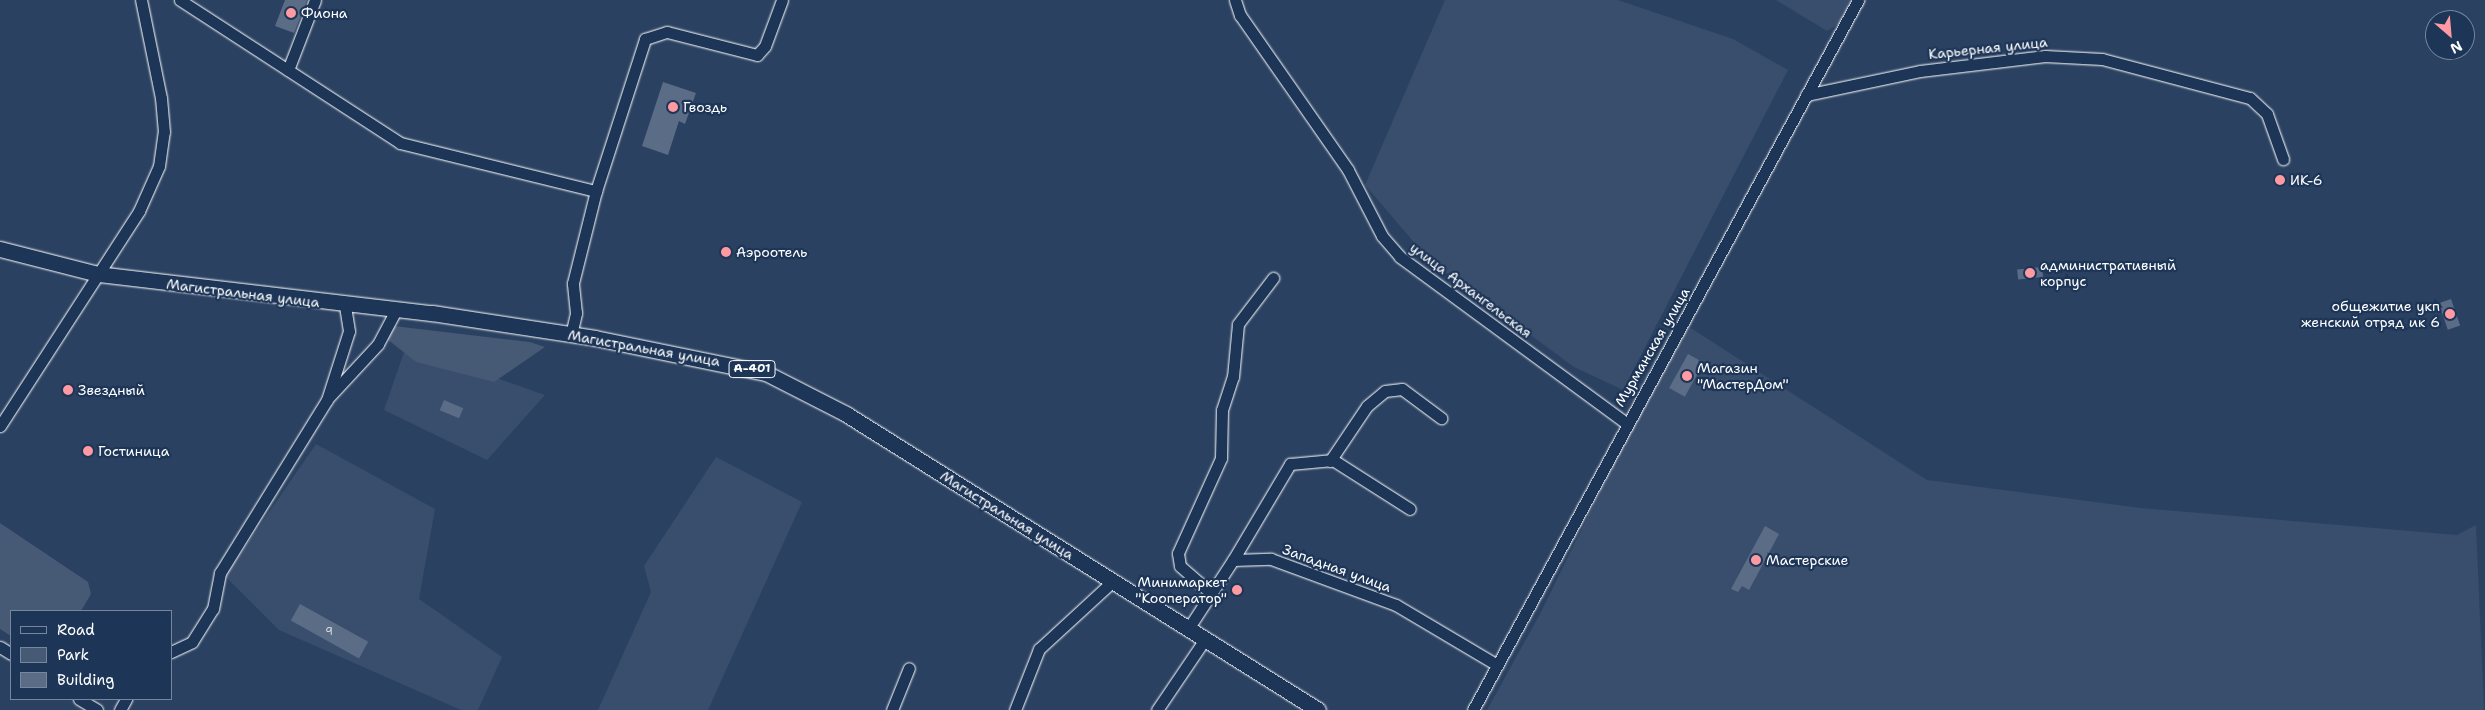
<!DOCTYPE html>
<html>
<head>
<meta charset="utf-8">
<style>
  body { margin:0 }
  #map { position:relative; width:2485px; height:710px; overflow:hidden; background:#2a4161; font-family:"Shantell Sans",sans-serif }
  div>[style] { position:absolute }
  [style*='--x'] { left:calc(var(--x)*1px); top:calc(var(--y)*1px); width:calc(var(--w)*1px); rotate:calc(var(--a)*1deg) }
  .built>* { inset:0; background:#394e6c }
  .green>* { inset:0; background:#465975 }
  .building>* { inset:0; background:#5b6c86; transform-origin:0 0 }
  .roads { filter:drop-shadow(0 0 1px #fff) drop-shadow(0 0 1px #fff) }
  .minor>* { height:11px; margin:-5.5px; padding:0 5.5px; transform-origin:5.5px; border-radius:5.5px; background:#1d3557 }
  .major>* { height:15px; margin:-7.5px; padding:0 7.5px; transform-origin:7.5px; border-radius:7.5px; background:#1d3557 }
  .dots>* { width:14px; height:14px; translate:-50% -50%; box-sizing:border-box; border:2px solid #1d3557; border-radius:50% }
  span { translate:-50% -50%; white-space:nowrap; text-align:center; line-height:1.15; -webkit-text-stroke:4.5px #1d3557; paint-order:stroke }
  .number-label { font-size:11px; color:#d6dae1 }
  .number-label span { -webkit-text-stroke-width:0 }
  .shield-label span { padding:1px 4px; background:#1d3557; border:1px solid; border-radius:4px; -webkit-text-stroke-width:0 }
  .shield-label { font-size:12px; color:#fff; font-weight:700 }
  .poi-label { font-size:14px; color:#fff }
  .left { translate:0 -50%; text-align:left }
  .right { translate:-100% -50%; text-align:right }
  .street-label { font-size:14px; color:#fff }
  .legend { position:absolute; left:10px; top:610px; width:162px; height:90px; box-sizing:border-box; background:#1d3557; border:1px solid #77869a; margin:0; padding:6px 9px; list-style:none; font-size:15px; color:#fff }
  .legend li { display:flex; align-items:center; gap:10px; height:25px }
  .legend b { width:25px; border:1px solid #77869a }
  .north { position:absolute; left:2425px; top:10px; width:50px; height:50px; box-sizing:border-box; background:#1d3557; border:1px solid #77869a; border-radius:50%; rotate:153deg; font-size:14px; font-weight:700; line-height:20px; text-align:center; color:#fff }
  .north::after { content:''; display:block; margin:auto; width:18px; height:22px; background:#ff9aa2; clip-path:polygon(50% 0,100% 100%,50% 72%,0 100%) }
</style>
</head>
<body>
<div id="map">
  <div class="built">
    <i style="clip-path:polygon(1445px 0,1618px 0,1733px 39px,1788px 70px,1623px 390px,1574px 367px,1430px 261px,1365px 185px)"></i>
    <i style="clip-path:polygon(1776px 0,1853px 0,1839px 24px,1827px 31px)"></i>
    <i style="clip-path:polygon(1683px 323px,1927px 480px,2141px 508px,2457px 535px,2476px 525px,2484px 710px,1487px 710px,1540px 614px)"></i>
    <i style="clip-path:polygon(406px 346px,545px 395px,487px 460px,384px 410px)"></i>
    <i style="clip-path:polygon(316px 444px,435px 509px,419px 599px,502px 657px,478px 710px,461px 710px,279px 630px,225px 576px)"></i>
    <i style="clip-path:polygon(716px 457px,802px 502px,708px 710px,598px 710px,651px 592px,644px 566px)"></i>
  </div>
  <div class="green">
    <i style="clip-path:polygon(394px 326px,530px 342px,545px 347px,494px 382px,416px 362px,387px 339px)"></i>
    <i style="clip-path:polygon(0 523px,88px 582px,91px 594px,81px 611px,11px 611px,11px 636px,0 629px)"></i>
  </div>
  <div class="building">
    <i style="clip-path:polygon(285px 0,307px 0,294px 33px,275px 26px)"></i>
    <i style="clip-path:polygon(663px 82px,696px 93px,685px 124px,679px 121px,668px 155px,642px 146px)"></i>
    <i style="left:2042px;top:267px;width:10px;height:25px;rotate:84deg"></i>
    <i style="left:2451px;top:299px;width:28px;height:13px;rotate:71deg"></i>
    <i style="left:1688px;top:354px;width:18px;height:39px;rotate:29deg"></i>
    <i style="left:444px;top:400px;width:21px;height:11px;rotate:23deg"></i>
    <i style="clip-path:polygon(1765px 526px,1779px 534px,1749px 590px,1742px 586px,1738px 592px,1731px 589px)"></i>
    <i style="left:300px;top:604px;width:78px;height:19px;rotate:29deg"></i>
  </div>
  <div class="roads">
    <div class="minor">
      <i style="--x:180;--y:0;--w:262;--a:33"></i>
      <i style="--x:400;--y:143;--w:202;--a:13.8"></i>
      <i style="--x:1235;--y:0;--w:16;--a:72"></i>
      <i style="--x:1240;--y:15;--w:189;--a:55.1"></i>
      <i style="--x:1348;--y:170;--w:74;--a:62.7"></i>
      <i style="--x:1382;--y:236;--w:28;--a:49"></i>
      <i style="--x:1400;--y:257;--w:280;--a:36.3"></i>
      <i style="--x:288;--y:70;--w:75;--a:-68.9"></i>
      <i style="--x:1806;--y:95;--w:116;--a:-11.9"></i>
      <i style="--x:1920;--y:71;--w:126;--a:-6.8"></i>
      <i style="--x:2045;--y:56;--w:57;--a:3"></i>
      <i style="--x:2102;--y:59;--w:153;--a:14.8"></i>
      <i style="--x:2250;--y:98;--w:23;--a:43"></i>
      <i style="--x:2267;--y:114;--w:48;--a:70.4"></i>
      <i style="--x:571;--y:335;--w:23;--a:-77"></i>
      <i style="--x:576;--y:313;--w:30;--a:-96"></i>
      <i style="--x:573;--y:283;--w:95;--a:-76"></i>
      <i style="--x:596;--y:191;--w:160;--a:-72.1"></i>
      <i style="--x:645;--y:39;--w:23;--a:-18"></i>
      <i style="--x:667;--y:32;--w:93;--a:14.3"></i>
      <i style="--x:757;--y:55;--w:12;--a:-48"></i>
      <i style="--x:765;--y:46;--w:49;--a:-69.7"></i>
      <i style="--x:329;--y:397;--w:72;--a:-47.2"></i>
      <i style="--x:378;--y:344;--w:38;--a:-62"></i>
      <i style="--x:0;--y:426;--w:256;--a:-57.1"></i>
      <i style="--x:139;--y:211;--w:49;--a:-66"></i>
      <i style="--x:159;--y:166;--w:34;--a:-82"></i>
      <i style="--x:164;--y:132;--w:34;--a:-95"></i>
      <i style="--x:161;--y:98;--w:100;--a:-101.5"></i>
      <i style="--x:1330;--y:461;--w:66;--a:-56.1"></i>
      <i style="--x:1367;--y:406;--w:23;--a:-40"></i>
      <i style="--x:1385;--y:391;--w:17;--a:-7"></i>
      <i style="--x:1402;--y:389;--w:49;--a:36.6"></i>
      <i style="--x:1233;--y:560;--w:112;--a:-59.3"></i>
      <i style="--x:1290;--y:464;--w:43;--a:-5.3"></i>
      <i style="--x:1333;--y:460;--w:91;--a:32.5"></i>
      <i style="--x:1211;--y:593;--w:41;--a:-138.9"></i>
      <i style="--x:1180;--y:566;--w:13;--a:-99"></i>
      <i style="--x:1178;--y:553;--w:104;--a:-65.6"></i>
      <i style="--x:1221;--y:458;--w:48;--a:-88.8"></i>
      <i style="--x:1222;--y:410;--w:35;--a:-72"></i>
      <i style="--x:1233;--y:377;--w:53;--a:-84.6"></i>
      <i style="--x:1238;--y:324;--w:58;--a:-52.7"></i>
      <i style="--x:1188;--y:629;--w:82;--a:-56.9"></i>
      <i style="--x:1233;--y:560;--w:38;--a:-2"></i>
      <i style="--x:1271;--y:559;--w:133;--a:20.2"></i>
      <i style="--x:1396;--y:605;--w:117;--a:30.7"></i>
      <i style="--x:0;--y:647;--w:13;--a:32"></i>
      <i style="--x:171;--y:652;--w:23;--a:-25"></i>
      <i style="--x:192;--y:642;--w:39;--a:-58"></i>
      <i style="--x:213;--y:609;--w:37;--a:-79"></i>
      <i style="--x:220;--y:573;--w:203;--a:-58.3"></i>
      <i style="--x:327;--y:400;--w:72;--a:-72.3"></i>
      <i style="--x:349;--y:331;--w:26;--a:-99"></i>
      <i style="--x:79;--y:699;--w:21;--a:31"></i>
      <i style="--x:120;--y:710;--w:13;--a:-61"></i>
      <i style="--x:892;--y:710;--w:45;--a:-68"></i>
      <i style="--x:1015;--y:710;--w:66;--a:-68.5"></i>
      <i style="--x:1039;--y:649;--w:100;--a:-42.6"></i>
      <i style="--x:1157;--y:710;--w:86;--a:-55.9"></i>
      <i style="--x:1473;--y:710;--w:808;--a:-61.53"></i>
    </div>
    <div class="major">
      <i style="--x:0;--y:249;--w:101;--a:14.3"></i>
      <i style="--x:98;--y:274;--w:336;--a:6.7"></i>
      <i style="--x:432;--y:313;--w:165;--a:8.7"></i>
      <i style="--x:595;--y:338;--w:175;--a:11.6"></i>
      <i style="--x:766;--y:373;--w:90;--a:27.1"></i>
      <i style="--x:846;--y:414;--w:557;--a:32.09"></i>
    </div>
  </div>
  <div class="dots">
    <i style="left:291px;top:13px;background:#ff9aa2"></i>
    <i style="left:673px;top:107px;background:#ff9aa2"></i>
    <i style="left:2280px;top:180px;background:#ff9aa2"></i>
    <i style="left:726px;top:252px;background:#ff9aa2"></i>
    <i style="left:2030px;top:273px;background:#ff9aa2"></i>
    <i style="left:2450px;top:314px;background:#ff9aa2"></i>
    <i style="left:1687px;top:376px;background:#ff9aa2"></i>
    <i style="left:68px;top:390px;background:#ff9aa2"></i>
    <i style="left:88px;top:451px;background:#ff9aa2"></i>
    <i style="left:1756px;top:560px;background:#ff9aa2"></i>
    <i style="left:1237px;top:590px;background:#ff9aa2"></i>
  </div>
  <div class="number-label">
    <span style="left:329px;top:632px">9</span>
  </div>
  <div class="shield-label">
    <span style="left:752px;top:369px">А-401</span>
  </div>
  <div class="poi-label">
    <span class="left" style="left:301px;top:13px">Фиона</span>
    <span class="left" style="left:683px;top:107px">Гвоздь</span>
    <span class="left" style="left:2290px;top:180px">ИК-6</span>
    <span class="left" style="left:736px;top:252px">Аэроотель</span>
    <span class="left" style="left:2040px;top:273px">административный<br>корпус</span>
    <span class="right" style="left:2440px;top:314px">общежитие укп<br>женский отряд ик 6</span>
    <span class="left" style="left:1697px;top:376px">Магазин<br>"МастерДом"</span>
    <span class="left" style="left:78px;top:390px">Звездный</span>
    <span class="left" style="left:98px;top:451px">Гостиница</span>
    <span class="left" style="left:1766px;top:560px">Мастерские</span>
    <span class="right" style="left:1227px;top:590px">Минимаркет<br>"Кооператор"</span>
  </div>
  <div class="street-label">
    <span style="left:1988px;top:48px;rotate:-6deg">Карьерная улица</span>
    <span style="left:1471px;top:290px;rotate:37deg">улица Архангельская</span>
    <span style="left:243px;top:293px;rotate:7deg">Магистральная улица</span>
    <span style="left:1652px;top:347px;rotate:-60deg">Мурманская улица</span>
    <span style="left:644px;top:348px;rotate:10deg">Магистральная улица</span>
    <span style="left:1007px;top:515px;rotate:32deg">Магистральная улица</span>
    <span style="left:1337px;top:568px;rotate:20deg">Западная улица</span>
  </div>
  <ul class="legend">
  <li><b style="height:6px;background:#1d3557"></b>Road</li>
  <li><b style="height:14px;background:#465975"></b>Park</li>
  <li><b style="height:14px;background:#5b6c86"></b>Building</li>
  </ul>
  <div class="north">N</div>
</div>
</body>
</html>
